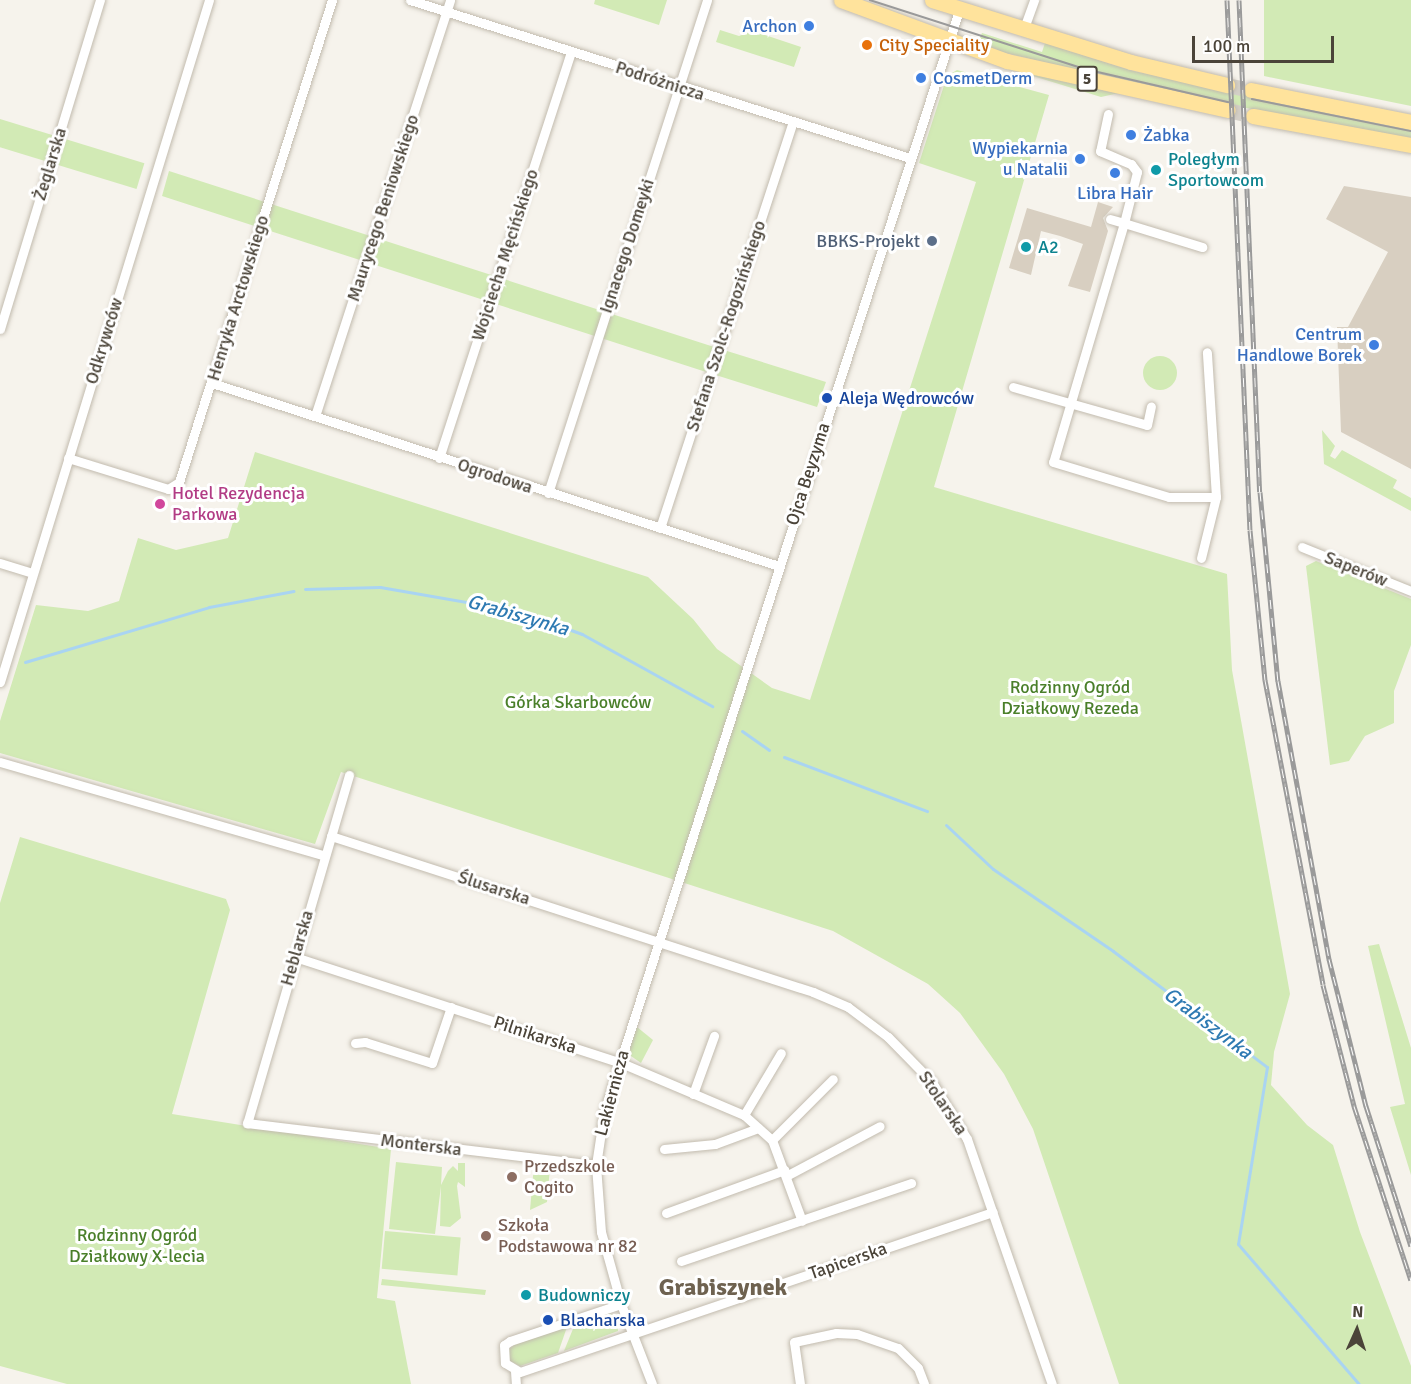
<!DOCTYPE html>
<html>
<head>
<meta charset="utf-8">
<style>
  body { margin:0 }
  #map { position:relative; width:1411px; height:1384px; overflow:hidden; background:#f6f3ec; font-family:Signika,sans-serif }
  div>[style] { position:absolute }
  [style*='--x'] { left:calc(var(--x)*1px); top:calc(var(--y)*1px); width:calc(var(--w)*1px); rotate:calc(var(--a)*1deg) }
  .green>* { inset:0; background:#d2eab5; transform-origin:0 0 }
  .round { border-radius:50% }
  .stream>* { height:3px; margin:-1.5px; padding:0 1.5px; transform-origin:1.5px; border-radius:1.5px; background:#a9d4f2 }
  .building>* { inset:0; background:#d8cfc1 }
  .primary-tunnel>* { height:15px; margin-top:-7.5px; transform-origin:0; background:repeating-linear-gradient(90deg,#d4d0c8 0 15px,transparent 0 23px) }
  .roads { filter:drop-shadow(0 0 2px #c2bbae) drop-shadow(0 0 2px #c2bbae) }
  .street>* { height:9px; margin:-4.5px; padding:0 4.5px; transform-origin:4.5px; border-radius:4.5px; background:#fff }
  .primary>* { height:15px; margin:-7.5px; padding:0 7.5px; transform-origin:7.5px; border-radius:7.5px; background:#ffe39c }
  .tram>* { height:1.5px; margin:-0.75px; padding:0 0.75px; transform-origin:0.75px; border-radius:0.75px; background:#9a9a9a }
  .rail>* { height:5px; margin-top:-2.5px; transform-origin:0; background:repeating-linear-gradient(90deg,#fff 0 9px,#9a9a9a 0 18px); box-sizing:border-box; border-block:2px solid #9a9a9a }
  .dots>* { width:16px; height:16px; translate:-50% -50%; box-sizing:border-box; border:3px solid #fff; border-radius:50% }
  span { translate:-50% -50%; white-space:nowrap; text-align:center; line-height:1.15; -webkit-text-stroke:6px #fff; paint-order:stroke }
  .shield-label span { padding:2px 4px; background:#fff; border:2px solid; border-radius:4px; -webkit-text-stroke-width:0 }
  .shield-label { font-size:16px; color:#4b4439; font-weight:700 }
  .shop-label { font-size:18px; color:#366cbe }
  .right { translate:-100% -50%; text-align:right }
  .left { translate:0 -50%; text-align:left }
  .food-label { font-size:18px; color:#c56008 }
  .street-label { font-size:18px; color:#4b4439 }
  .culture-label { font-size:18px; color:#0d838f }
  .service-label { font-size:18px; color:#4e5e75 }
  .transit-label { font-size:18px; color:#164399 }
  .hotel-label { font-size:18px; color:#b23c85 }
  .park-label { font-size:18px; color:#4a7f2a }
  .education-label { font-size:18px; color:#785e54 }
  .water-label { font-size:20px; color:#2e7ab2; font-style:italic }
  .district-label { font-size:24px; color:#6e6250; font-weight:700 }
  .north { position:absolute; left:1327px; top:1300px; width:60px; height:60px; -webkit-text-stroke:4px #fff; paint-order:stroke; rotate:3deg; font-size:16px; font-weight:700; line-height:24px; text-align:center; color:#4b4439 }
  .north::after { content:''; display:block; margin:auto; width:21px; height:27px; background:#4b4439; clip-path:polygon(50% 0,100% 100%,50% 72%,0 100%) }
  .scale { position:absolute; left:1192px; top:36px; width:142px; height:27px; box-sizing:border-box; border:3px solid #4b4439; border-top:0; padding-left:8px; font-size:18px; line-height:21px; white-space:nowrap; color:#4b4439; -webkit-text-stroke:4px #fff; paint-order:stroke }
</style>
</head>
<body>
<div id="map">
  <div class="green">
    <i style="clip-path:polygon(595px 0,667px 0,659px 25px,594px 4px)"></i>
    <i style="clip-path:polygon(1264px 0,1411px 0,1411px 106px,1264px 76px)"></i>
    <i style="clip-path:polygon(720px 30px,739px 36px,753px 31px,801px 47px,794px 67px,716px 42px)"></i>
    <i style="clip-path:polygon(982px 33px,1042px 52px,1045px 43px,1133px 71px,1411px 128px,1411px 140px,1195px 98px,976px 46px)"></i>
    <i style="clip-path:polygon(1007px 68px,1119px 93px,1101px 97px)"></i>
    <i style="clip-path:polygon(957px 70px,1049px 95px,934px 487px,1227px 574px,1232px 670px,1290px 994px,1274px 1052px,1271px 1085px,1307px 1125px,1333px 1145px,1360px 1232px,1411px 1366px,1411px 1384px,1119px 1384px,1033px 1129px,1004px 1074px,960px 1013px,928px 984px,833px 931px,341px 772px,315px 844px,0 753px,0 721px,36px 605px,88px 611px,119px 601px,138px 538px,176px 550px,228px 538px,255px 452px,648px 577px,693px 619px,717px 649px,772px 688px,810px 700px,976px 182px,919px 163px,947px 76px)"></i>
    <i style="left:0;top:119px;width:151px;height:27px;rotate:17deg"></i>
    <i style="clip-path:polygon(169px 171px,711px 346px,826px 382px,817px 407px,703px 371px,162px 196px)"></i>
    <i class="round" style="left:1143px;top:356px;width:34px;height:34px"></i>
    <i style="clip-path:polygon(1322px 430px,1335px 446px,1330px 456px,1335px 459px,1342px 450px,1397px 480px,1393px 488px,1411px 498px,1411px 511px,1324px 464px)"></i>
    <i style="clip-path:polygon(1316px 561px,1411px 599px,1411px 645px,1394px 691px,1394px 723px,1365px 736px,1349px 761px,1330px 765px,1306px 566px)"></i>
    <i style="clip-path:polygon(20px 837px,226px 899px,230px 910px,172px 1114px,391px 1149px,377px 1298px,395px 1301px,411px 1384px,67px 1384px,0 1366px,0 903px)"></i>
    <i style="clip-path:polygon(1379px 944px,1411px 1048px,1411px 1175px,1390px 1107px,1405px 1104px,1368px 946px)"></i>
    <i style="clip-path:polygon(637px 1027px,653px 1040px,641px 1063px,628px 1054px)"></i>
    <i style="clip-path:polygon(396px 1162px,442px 1167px,441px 1185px,448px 1171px,453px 1166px,458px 1171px,458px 1163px,465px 1163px,465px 1187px,458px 1182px,457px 1186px,461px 1218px,450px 1227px,440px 1226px,441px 1186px,435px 1234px,389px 1229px)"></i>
    <i style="clip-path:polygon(534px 1165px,550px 1167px,547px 1202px,530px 1210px)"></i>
    <i style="left:385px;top:1231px;width:76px;height:38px;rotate:5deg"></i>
    <i style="clip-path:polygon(382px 1279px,486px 1290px,485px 1295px,381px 1285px)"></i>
    <i style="clip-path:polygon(609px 1313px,618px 1317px,618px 1331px,564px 1351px,575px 1324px)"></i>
    <i style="clip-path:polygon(567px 1327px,558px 1353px,520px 1366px,510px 1361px,508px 1350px,517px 1343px)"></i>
  </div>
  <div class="stream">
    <i style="--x:305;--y:589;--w:75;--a:-1.5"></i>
    <i style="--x:380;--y:587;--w:140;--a:9.9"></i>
    <i style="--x:518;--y:611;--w:68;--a:19.8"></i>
    <i style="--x:582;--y:634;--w:149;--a:29"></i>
    <i style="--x:25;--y:662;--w:192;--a:-16.6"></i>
    <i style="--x:209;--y:607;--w:86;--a:-10.7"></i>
    <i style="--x:742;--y:731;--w:33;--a:35"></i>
    <i style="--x:784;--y:757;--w:153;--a:20.7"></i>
    <i style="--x:946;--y:825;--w:64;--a:43.1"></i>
    <i style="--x:993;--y:869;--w:145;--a:34.3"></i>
    <i style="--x:1113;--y:951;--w:193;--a:37"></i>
    <i style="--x:1267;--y:1067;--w:179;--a:99.3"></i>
    <i style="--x:1238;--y:1244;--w:185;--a:49.2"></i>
  </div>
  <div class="building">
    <i style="clip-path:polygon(1344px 186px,1411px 197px,1411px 469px,1341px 432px,1337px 327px,1348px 327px,1388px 252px,1326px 219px)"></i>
    <i style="clip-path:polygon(1098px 202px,1113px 207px,1103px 218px,1108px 231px,1090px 292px,1068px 286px,1083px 244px,1060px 236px,1041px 231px,1031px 275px,1009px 268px,1027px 208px,1091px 227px)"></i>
  </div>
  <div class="primary-tunnel">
    <i style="--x:1227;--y:85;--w:25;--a:12"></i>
    <i style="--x:1228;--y:110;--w:26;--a:13"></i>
  </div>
  <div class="roads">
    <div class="street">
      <i style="--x:410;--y:0;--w:524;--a:17.54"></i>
      <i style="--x:1024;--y:28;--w:30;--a:-70"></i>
      <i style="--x:1108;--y:114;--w:38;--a:102"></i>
      <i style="--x:1100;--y:151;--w:34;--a:23"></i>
      <i style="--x:1131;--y:164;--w:10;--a:53"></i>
      <i style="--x:1137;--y:172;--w:53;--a:104.3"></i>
      <i style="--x:1124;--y:223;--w:82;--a:17.1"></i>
      <i style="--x:1110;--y:219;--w:15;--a:16"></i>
      <i style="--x:1124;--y:223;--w:249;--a:106.5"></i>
      <i style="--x:1053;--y:462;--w:121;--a:16.8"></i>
      <i style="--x:1169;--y:497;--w:47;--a:0"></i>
      <i style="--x:1216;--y:497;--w:145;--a:-93.6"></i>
      <i style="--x:0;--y:329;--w:344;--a:-73.1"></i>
      <i style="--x:212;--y:383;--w:596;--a:17.89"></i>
      <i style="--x:1013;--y:387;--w:139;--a:15.8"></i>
      <i style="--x:1147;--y:425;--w:19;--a:-78"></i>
      <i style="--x:315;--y:416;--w:437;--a:-72"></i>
      <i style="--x:68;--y:458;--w:105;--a:17.2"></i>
      <i style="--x:168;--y:489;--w:13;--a:-32"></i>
      <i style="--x:179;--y:482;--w:506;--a:-72.39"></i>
      <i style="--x:439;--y:458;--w:427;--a:-72"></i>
      <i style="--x:548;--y:493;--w:518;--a:-72.12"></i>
      <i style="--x:660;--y:528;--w:425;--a:-71.9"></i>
      <i style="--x:1302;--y:547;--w:118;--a:22"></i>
      <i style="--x:1201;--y:558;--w:63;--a:-76.2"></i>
      <i style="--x:0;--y:563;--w:34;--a:17"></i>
      <i style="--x:0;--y:682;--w:713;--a:-72.96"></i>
      <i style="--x:0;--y:762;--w:336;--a:16.1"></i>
      <i style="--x:349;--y:775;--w:363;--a:106.3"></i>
      <i style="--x:247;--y:1123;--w:352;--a:6.9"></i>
      <i style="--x:331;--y:836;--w:507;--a:17.93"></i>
      <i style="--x:813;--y:992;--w:38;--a:23"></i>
      <i style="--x:848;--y:1007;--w:50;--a:36.9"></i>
      <i style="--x:888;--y:1037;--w:63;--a:45.6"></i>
      <i style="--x:932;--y:1082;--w:67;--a:58.4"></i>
      <i style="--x:967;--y:1139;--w:259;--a:70.9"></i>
      <i style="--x:295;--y:957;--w:341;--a:18"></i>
      <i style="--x:619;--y:1062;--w:136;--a:23"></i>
      <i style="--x:744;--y:1115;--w:38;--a:42"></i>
      <i style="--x:772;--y:1140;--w:86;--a:69.7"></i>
      <i style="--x:355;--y:1043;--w:10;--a:-6"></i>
      <i style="--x:365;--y:1042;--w:70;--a:17.4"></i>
      <i style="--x:432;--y:1063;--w:59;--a:-71.3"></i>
      <i style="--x:693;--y:1094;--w:62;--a:-70.1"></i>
      <i style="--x:744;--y:1115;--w:72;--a:-59.2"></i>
      <i style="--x:772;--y:1140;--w:86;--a:-45"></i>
      <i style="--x:664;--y:1149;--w:51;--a:-5.6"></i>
      <i style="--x:715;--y:1144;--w:46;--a:-20.4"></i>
      <i style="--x:786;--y:1176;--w:106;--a:-28"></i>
      <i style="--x:666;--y:1213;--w:126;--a:-20"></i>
      <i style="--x:681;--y:1261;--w:243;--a:-18.7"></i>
      <i style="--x:621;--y:1304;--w:117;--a:161.6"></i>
      <i style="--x:510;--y:1341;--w:7;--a:146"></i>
      <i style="--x:504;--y:1345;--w:18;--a:87"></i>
      <i style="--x:505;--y:1363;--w:17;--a:31"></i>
      <i style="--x:520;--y:1372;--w:499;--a:-18.7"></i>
      <i style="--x:515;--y:1371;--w:13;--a:86"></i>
      <i style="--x:652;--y:1384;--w:86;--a:-111.2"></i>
      <i style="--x:621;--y:1304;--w:75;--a:-105.5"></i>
      <i style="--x:601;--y:1232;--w:67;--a:-94.3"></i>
      <i style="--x:596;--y:1165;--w:54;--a:-81.4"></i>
      <i style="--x:604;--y:1112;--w:1161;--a:-72.14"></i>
      <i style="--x:800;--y:1384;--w:42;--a:-98.1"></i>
      <i style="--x:794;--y:1342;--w:43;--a:-12.1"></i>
      <i style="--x:836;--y:1333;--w:21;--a:3"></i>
      <i style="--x:857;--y:1334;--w:43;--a:18.9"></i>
      <i style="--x:898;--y:1348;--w:28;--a:45"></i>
      <i style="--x:918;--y:1368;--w:17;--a:69"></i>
    </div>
    <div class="primary">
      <i style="--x:841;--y:0;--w:177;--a:20.2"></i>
      <i style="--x:1007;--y:61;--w:226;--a:12.5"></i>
      <i style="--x:932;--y:0;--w:208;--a:17.3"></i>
      <i style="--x:1131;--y:62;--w:99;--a:13.5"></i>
      <i style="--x:1251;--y:90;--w:163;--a:11.3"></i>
      <i style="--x:1253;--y:116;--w:161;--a:10.4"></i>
    </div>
  </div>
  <div class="tram">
    <i style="--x:870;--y:0;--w:226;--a:17.8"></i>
    <i style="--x:1085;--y:69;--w:147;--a:13"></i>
    <i style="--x:1252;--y:99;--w:162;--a:11.4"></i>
  </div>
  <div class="rail">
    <i style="--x:1227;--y:0;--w:530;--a:87.52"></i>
    <i style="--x:1250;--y:530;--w:151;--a:84.3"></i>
    <i style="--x:1265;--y:680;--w:310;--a:79.2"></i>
    <i style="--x:1323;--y:985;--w:125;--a:75.6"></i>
    <i style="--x:1354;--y:1106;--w:183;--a:71.9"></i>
    <i style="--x:1239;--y:0;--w:492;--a:87.6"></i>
    <i style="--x:1260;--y:492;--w:190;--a:84.6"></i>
    <i style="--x:1278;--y:681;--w:283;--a:79.6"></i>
    <i style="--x:1329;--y:959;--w:152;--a:75.9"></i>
    <i style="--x:1366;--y:1106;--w:147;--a:72.2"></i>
  </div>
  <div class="dots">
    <i style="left:809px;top:26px;background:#3f7fe0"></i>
    <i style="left:867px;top:45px;background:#e8710a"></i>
    <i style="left:921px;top:78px;background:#3f7fe0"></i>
    <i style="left:1131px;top:135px;background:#3f7fe0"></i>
    <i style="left:1080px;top:159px;background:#3f7fe0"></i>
    <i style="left:1156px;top:170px;background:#0f9aa8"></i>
    <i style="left:1115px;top:173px;background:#3f7fe0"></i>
    <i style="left:932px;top:241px;background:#5c6f8a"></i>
    <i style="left:1026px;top:247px;background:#0f9aa8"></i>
    <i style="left:1374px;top:345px;background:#3f7fe0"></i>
    <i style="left:827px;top:398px;background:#1a4fb4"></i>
    <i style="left:160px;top:504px;background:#d1479c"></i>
    <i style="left:512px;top:1177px;background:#8d6e63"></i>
    <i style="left:486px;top:1236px;background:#8d6e63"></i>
    <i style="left:526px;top:1295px;background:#0f9aa8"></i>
    <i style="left:548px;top:1320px;background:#1a4fb4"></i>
  </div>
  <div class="shield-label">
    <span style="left:1087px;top:79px">5</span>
  </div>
  <div class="shop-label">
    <span class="right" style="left:797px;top:26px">Archon</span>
    <span class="left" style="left:933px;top:78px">CosmetDerm</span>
    <span class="left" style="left:1143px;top:135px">Żabka</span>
    <span class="right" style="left:1068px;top:159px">Wypiekarnia<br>u Natalii</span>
    <span style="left:1115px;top:193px">Libra Hair</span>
    <span class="right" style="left:1362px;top:345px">Centrum<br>Handlowe Borek</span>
  </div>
  <div class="food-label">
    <span class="left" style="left:879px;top:45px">City Speciality</span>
  </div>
  <div class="street-label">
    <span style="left:660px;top:81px;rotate:18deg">Podróżnicza</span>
    <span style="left:50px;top:164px;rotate:-73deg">Żeglarska</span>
    <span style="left:383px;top:208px;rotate:-72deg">Maurycego Beniowskiego</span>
    <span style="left:627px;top:246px;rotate:-72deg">Ignacego Domeyki</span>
    <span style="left:505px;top:255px;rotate:-72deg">Wojciecha Męcińskiego</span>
    <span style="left:238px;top:298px;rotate:-73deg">Henryka Arctowskiego</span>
    <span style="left:726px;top:326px;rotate:-72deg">Stefana Szolc-Rogozińskiego</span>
    <span style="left:104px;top:341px;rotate:-73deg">Odkrywców</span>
    <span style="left:808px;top:474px;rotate:-72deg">Ojca Beyzyma</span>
    <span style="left:495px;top:476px;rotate:18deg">Ogrodowa</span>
    <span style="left:1356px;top:569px;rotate:22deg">Saperów</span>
    <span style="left:494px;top:888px;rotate:18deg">Ślusarska</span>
    <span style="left:297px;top:948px;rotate:-74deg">Heblarska</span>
    <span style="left:535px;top:1035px;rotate:18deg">Pilnikarska</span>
    <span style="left:612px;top:1093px;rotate:-75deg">Lakiernicza</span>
    <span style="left:943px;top:1103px;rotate:56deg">Stolarska</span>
    <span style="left:421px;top:1145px;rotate:7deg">Monterska</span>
    <span style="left:848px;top:1261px;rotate:-19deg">Tapicerska</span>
  </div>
  <div class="culture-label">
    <span class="left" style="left:1168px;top:170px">Poległym<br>Sportowcom</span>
    <span class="left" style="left:1038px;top:247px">A2</span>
    <span class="left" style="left:538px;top:1295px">Budowniczy</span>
  </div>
  <div class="service-label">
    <span class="right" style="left:920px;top:241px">BBKS-Projekt</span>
  </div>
  <div class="transit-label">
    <span class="left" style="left:839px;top:398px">Aleja Wędrowców</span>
    <span class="left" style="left:560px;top:1320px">Blacharska</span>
  </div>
  <div class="hotel-label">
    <span class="left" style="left:172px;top:504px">Hotel Rezydencja<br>Parkowa</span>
  </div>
  <div class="park-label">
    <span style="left:1070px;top:698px">Rodzinny Ogród<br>Działkowy Rezeda</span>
    <span style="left:578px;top:702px">Górka Skarbowców</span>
    <span style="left:137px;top:1246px">Rodzinny Ogród<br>Działkowy X-lecia</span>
  </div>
  <div class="education-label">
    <span class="left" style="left:524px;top:1177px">Przedszkole<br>Cogito</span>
    <span class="left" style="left:498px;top:1236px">Szkoła<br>Podstawowa nr 82</span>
  </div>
  <div class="water-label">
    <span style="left:518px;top:615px;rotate:16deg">Grabiszynka</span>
    <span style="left:1208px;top:1023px;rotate:37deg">Grabiszynka</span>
  </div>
  <div class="district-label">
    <span style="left:723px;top:1288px">Grabiszynek</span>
  </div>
  <div class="north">N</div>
  <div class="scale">100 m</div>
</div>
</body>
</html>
